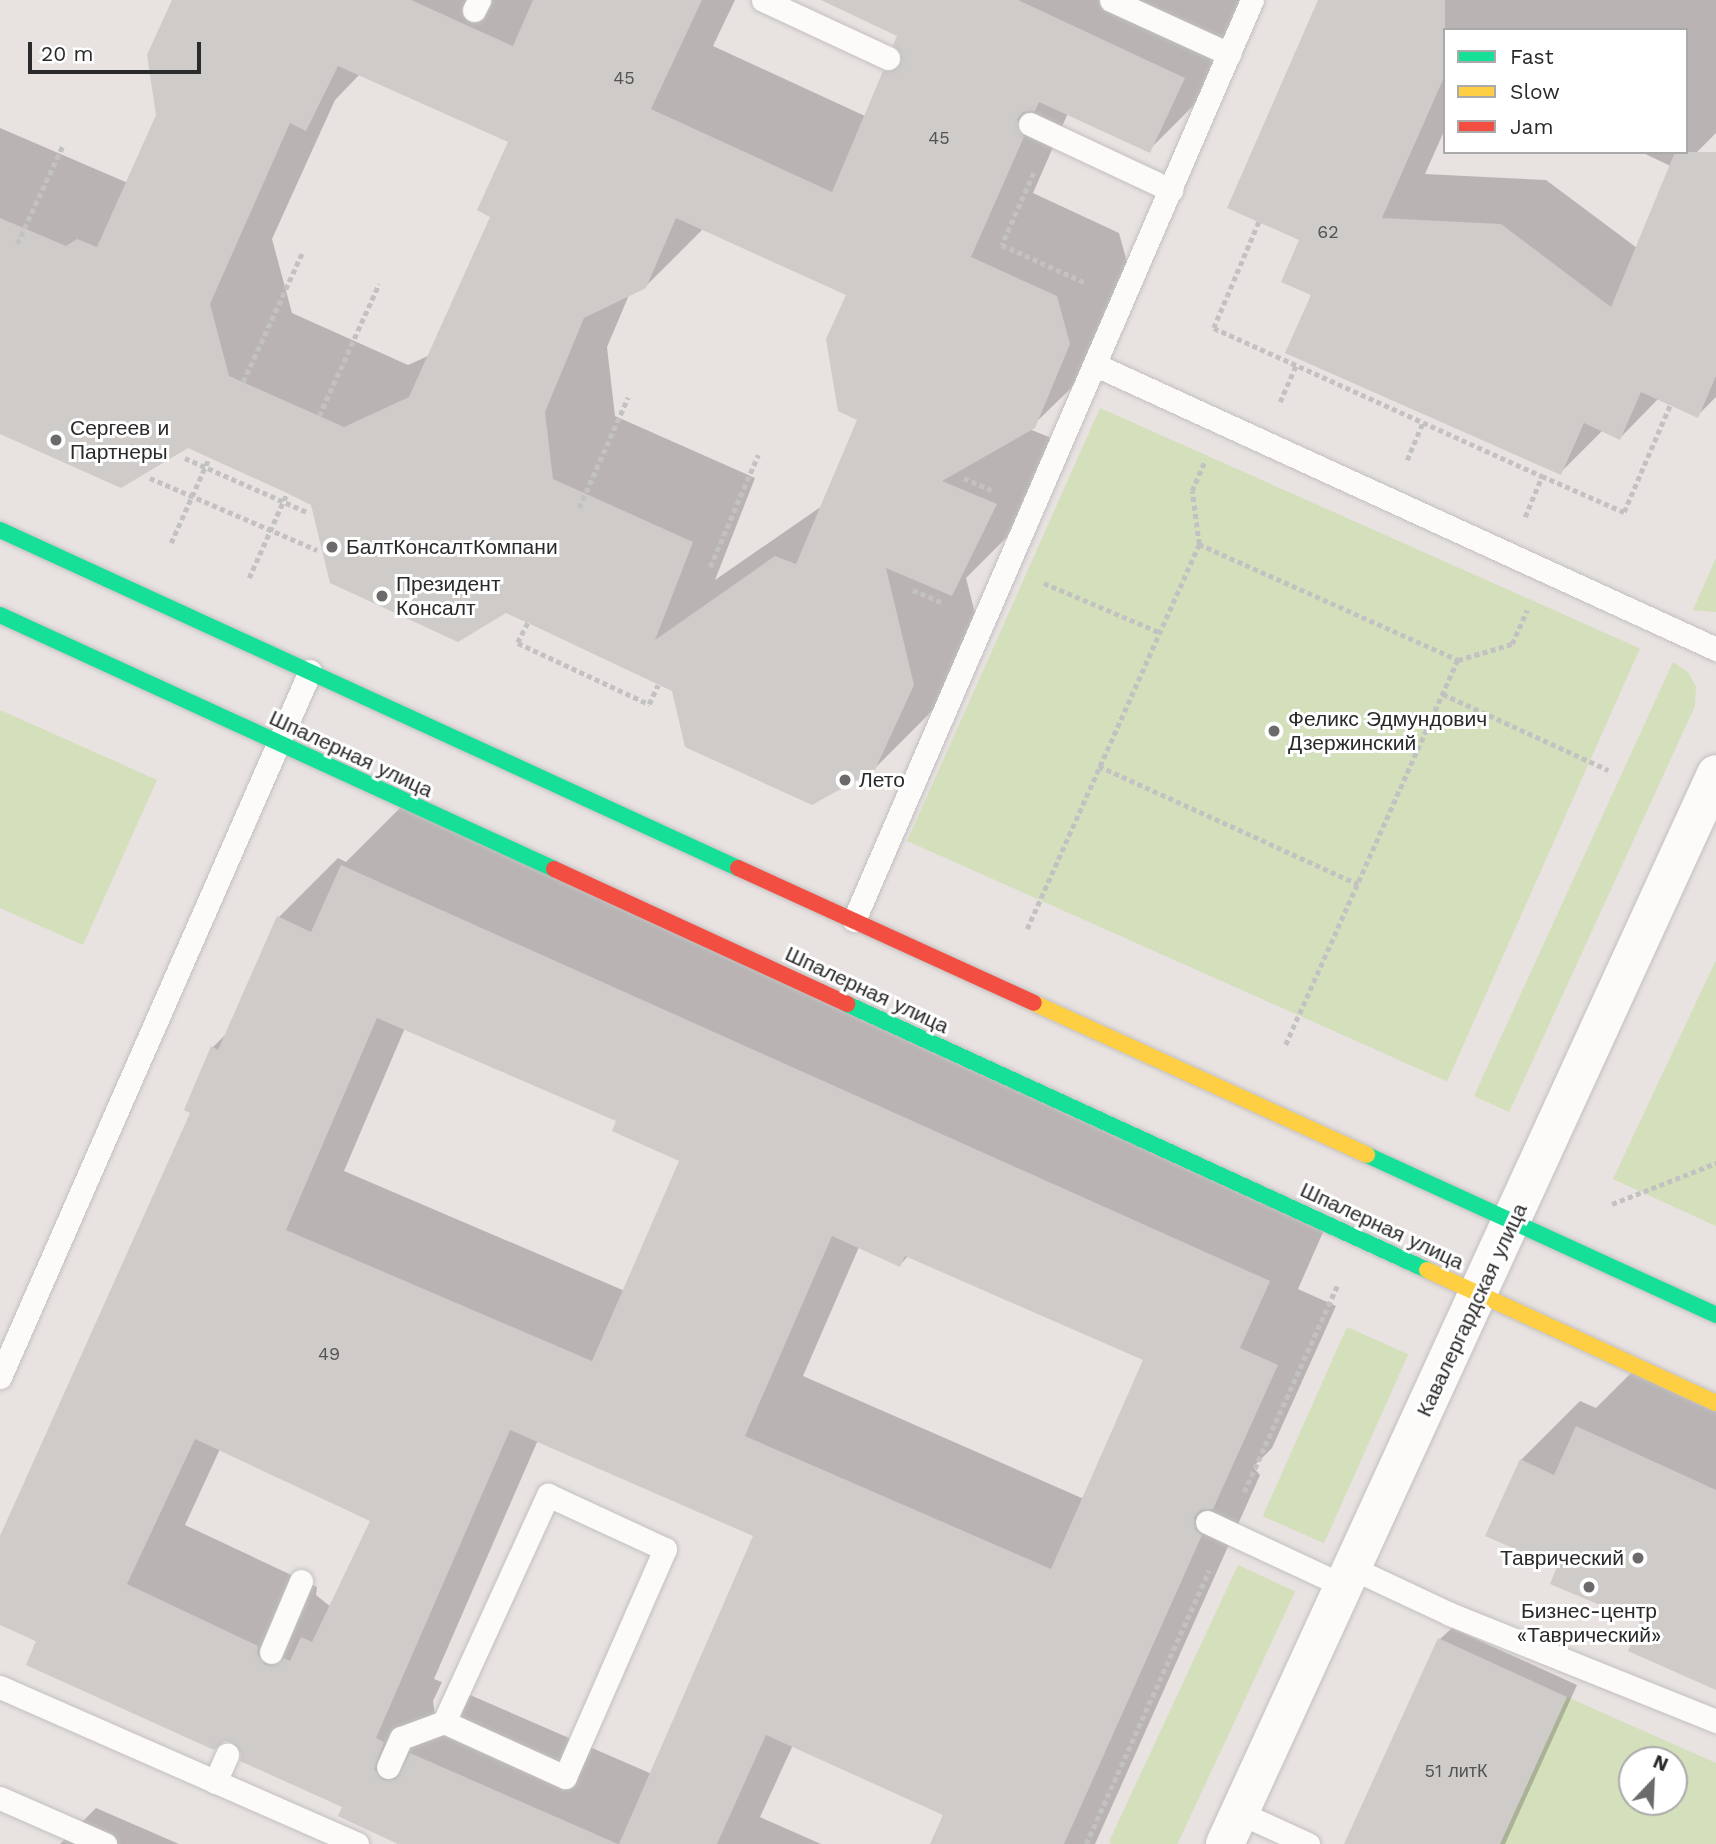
<!DOCTYPE html>
<html>
<head>
<meta charset="utf-8">
<style>
  body { margin:0 }
  #map { position:relative; width:1716px; height:1844px; overflow:hidden; background:#e8e2e0; font-family:"Work Sans",sans-serif }
  div>[style] { position:absolute }
  [style*='--x'] { left:calc(var(--x)*1px); top:calc(var(--y)*1px); width:calc(var(--w)*1px); rotate:calc(var(--a)*1deg) }
  .green>* { inset:0; background:#d4dfbb; transform-origin:0 0 }
  .shadow>* { inset:0; background:#0003 }
  .building>* { inset:0; background:#cecbc9 }
  .path>* { height:4.5px; margin-top:-2.25px; transform-origin:0; background:repeating-linear-gradient(90deg,#c3c2c2 0 5px,transparent 0 8.5px) }
  .roads { filter:drop-shadow(0 0 2px #c2c0c1) drop-shadow(0 0 2px #c2c0c1) }
  .lane>* { height:23px; margin:-11.5px; padding:0 11.5px; transform-origin:11.5px; border-radius:11.5px; background:#fcfbfa }
  .street>* { height:38px; margin:-19px; padding:0 19px; transform-origin:19px; border-radius:19px; background:#fcfbfa }
  .fast>* { height:16px; margin:-8px; padding:0 8px; transform-origin:8px; border-radius:8px; background:#16e098 }
  .slow>* { height:16px; margin:-8px; padding:0 8px; transform-origin:8px; border-radius:8px; background:#ffcf43 }
  .jam>* { height:16px; margin:-8px; padding:0 8px; transform-origin:8px; border-radius:8px; background:#f24e42 }
  .dots>* { width:19px; height:19px; translate:-50% -50%; box-sizing:border-box; border:4px solid #fff; border-radius:50% }
  span { translate:-50% -50%; white-space:nowrap; text-align:center; line-height:1.15; -webkit-text-stroke:6px #fff; paint-order:stroke }
  .number-label { font-size:18px; color:#545352 }
  .number-label span { -webkit-text-stroke-width:0 }
  .poi-label { font-size:21px; color:#2a2a2a }
  .left { translate:0 -50%; text-align:left }
  .right { translate:-100% -50%; text-align:right }
  .street-label { font-size:21px; color:#2a2a2a }
  .legend { position:absolute; left:1443px; top:28px; width:245px; height:126px; box-sizing:border-box; background:#fff; border:2px solid #aaa; margin:0; padding:9px 12px; list-style:none; font-size:21px; color:#2a2a2a }
  .legend li { display:flex; align-items:center; gap:14px; height:35px }
  .legend b { width:35px; border:2px solid #aaa }
  .north { position:absolute; left:1618px; top:1746px; width:70px; height:70px; box-sizing:border-box; background:#fff; border:2px solid #aaa; border-radius:50%; rotate:23deg; font-size:19px; font-weight:700; line-height:28px; text-align:center; color:#2a2a2a }
  .north::after { content:''; display:block; margin:auto; width:24px; height:32px; background:#6c6a6a; clip-path:polygon(50% 0,100% 100%,50% 72%,0 100%) }
  .scale { position:absolute; left:28px; top:42px; width:173px; height:32px; box-sizing:border-box; border:4px solid #2a2a2a; border-top:0; padding-left:9px; font-size:21px; line-height:24px; white-space:nowrap; color:#2a2a2a; -webkit-text-stroke:5px #fff; paint-order:stroke }
</style>
</head>
<body>
<div id="map">
  <div class="green">
    <i style="left:1100px;top:408px;width:591px;height:474px;rotate:24deg"></i>
    <i style="clip-path:polygon(1716px 558px,1716px 612px,1693px 610px)"></i>
    <i style="clip-path:polygon(1673px 662px,1688px 672px,1696px 687px,1695px 706px,1509px 1112px,1474px 1096px)"></i>
    <i style="clip-path:polygon(0 710px,157px 780px,83px 945px,0 908px)"></i>
    <i style="clip-path:polygon(1716px 960px,1716px 1226px,1613px 1179px)"></i>
    <i style="left:1347px;top:1327px;width:67px;height:207px;rotate:24deg"></i>
    <i style="left:1238px;top:1565px;width:63px;height:306px;rotate:25deg"></i>
    <i style="clip-path:polygon(evenodd,1567px 1697px,1716px 1763px,1716px 1844px,1500px 1844px,1567px 1697px,1632px 1760px,1674px 1760px,1674px 1802px,1632px 1802px,1632px 1760px)"></i>
  </div>
  <div class="shadow">
    <i style="clip-path:polygon(evenodd,174px 0,735px 0,713px 46px,865px 116px,884px 72px,902px 54px,900px 35px,826px 0,1252px 0,1212px 87px,1149px 150px,1068px 113px,1033px 193px,1119px 233px,1132px 280px,1097px 363px,1029px 429px,1059px 441px,1014px 530px,966px 578px,977px 621px,938px 705px,874px 769px,673px 690px,313px 503px,187px 446px,0 432px,0 128px,128px 183px,158px 115px,174px 0,360px 74px,510px 141px,492px 216px,430px 355px,408px 365px,292px 313px,272px 239px,335px 100px,360px 74px,174px 0,704px 228px,848px 294px,859px 420px,822px 506px,715px 580px,755px 478px,615px 416px,607px 347px,629px 295px,645px 287px,704px 228px)"></i>
    <i style="clip-path:polygon(1320px 0,1716px 0,1716px 133px,1679px 170px,1641px 152px,1686px 152px,1686px 30px,1445px 30px,1445px 129px,1425px 174px,1546px 180px,1637px 248px,1716px 193px,1716px 397px,1697px 416px,1659px 398px,1620px 438px,1603px 430px,1561px 472px,1313px 294px,1301px 239px)"></i>
    <i style="clip-path:polygon(evenodd,401px 807px,1328px 1221px,1298px 1289px,1336px 1306px,1272px 1448px,1253px 1467px,1260px 1475px,1095px 1844px,932px 1844px,945px 1814px,793px 1745px,760px 1817px,821px 1844px,403px 1844px,344px 1806px,243px 1752px,234px 1741px,0 1623px,0 1541px,192px 1112px,186px 1109px,213px 1047px,228px 1032px,279px 917px,338px 858px,346px 862px,401px 807px,405px 1028px,618px 1120px,681px 1160px,625px 1291px,344px 1171px,405px 1028px,401px 807px,859px 1247px,900px 1265px,908px 1256px,1145px 1360px,1084px 1499px,803px 1376px,859px 1247px,401px 807px,538px 1440px,756px 1536px,652px 1774px,470px 1695px,443px 1722px,435px 1715px,433px 1701px,442px 1682px,434px 1679px,538px 1440px,401px 807px,220px 1449px,372px 1521px,331px 1607px,316px 1595px,317px 1587px,185px 1525px,220px 1449px)"></i>
    <i style="clip-path:polygon(1636px 1368px,1716px 1405px,1716px 1688px,1643px 1621px,1559px 1566px,1521px 1460px,1580px 1401px,1596px 1408px)"></i>
    <i style="clip-path:polygon(1452px 1628px,1577px 1685px,1505px 1844px,1346px 1844px,1440px 1639px)"></i>
    <i style="clip-path:polygon(96px 1808px,179px 1844px,60px 1844px)"></i>
  </div>
  <div class="building">
    <i style="clip-path:polygon(evenodd,172px 0,411px 0,513px 46px,533px 0,702px 0,651px 109px,832px 192px,883px 71px,895px 70px,902px 57px,893px 45px,897px 36px,821px 0,1018px 0,1185px 78px,1150px 153px,1039px 102px,1035px 111px,1023px 112px,1017px 119px,1024px 137px,971px 257px,1057px 296px,1070px 344px,1035px 428px,942px 481px,997px 504px,952px 596px,886px 568px,914px 685px,875px 770px,812px 805px,685px 747px,672px 691px,528px 623px,506px 613px,458px 642px,330px 583px,311px 505px,287px 493px,188px 448px,121px 488px,0 434px,0 218px,66px 246px,77px 239px,97px 247px,156px 115px,147px 55px,172px 0,338px 66px,508px 142px,477px 210px,490px 217px,409px 397px,344px 427px,229px 376px,210px 304px,290px 123px,306px 131px,338px 66px,172px 0,676px 218px,846px 295px,826px 339px,838px 411px,857px 420px,796px 564px,775px 556px,655px 640px,693px 542px,553px 479px,545px 412px,584px 318px,646px 288px,676px 218px)"></i>
    <i style="clip-path:polygon(1318px 0,1445px 0,1445px 75px,1382px 218px,1501px 224px,1611px 307px,1675px 152px,1716px 152px,1716px 376px,1698px 418px,1641px 392px,1620px 440px,1584px 423px,1561px 475px,1285px 353px,1311px 295px,1281px 282px,1299px 240px,1227px 208px)"></i>
    <i style="clip-path:polygon(evenodd,341px 865px,1270px 1281px,1240px 1348px,1278px 1365px,1213px 1509px,1200px 1510px,1194px 1517px,1195px 1529px,1202px 1535px,1064px 1844px,930px 1844px,943px 1815px,766px 1735px,717px 1844px,619px 1844px,753px 1536px,510px 1430px,376px 1738px,384px 1742px,374px 1769px,383px 1780px,396px 1779px,410px 1753px,618px 1844px,398px 1844px,338px 1816px,342px 1807px,240px 1761px,241px 1753px,233px 1743px,225px 1741px,214px 1750px,26px 1665px,36px 1641px,0 1625px,0 1536px,190px 1113px,184px 1110px,211px 1046px,218px 1050px,277px 916px,311px 932px,341px 865px,377px 1018px,616px 1121px,612px 1131px,679px 1161px,592px 1361px,286px 1230px,377px 1018px,341px 865px,832px 1236px,900px 1267px,905px 1256px,1143px 1360px,1051px 1569px,745px 1436px,832px 1236px,341px 865px,195px 1439px,370px 1521px,312px 1642px,301px 1637px,290px 1661px,284px 1658px,273px 1666px,265px 1665px,257px 1654px,258px 1646px,127px 1584px,195px 1439px)"></i>
    <i style="clip-path:polygon(1576px 1426px,1716px 1490px,1716px 1690px,1628px 1651px,1640px 1622px,1550px 1584px,1557px 1567px,1485px 1536px,1520px 1459px,1554px 1475px)"></i>
    <i style="clip-path:polygon(1438px 1638px,1567px 1697px,1500px 1844px,1344px 1844px)"></i>
  </div>
  <div class="path">
    <i style="--x:1034;--y:173;--w:79;--a:114"></i>
    <i style="--x:1002;--y:245;--w:90;--a:24.3"></i>
    <i style="--x:1259;--y:222;--w:115;--a:113"></i>
    <i style="--x:1214;--y:328;--w:360;--a:24.3"></i>
    <i style="--x:1542;--y:476;--w:90;--a:23.7"></i>
    <i style="--x:1624;--y:512;--w:116;--a:-66.7"></i>
    <i style="--x:17;--y:244;--w:109;--a:-65.1"></i>
    <i style="--x:243;--y:382;--w:144;--a:-65.4"></i>
    <i style="--x:1280;--y:402;--w:40;--a:-66.6"></i>
    <i style="--x:319;--y:416;--w:145;--a:-65.6"></i>
    <i style="--x:185;--y:458;--w:133;--a:23.9"></i>
    <i style="--x:1407;--y:460;--w:41;--a:-67.2"></i>
    <i style="--x:150;--y:478;--w:182;--a:23.3"></i>
    <i style="--x:964;--y:478;--w:34;--a:24"></i>
    <i style="--x:579;--y:508;--w:121;--a:-66.2"></i>
    <i style="--x:1525;--y:517;--w:44;--a:-67.5"></i>
    <i style="--x:171;--y:543;--w:93;--a:-65.9"></i>
    <i style="--x:1199;--y:544;--w:53;--a:-97.5"></i>
    <i style="--x:1192;--y:491;--w:34;--a:-67"></i>
    <i style="--x:710;--y:567;--w:122;--a:-66.8"></i>
    <i style="--x:249;--y:578;--w:93;--a:-65.9"></i>
    <i style="--x:1044;--y:583;--w:125;--a:23.1"></i>
    <i style="--x:913;--y:590;--w:34;--a:23"></i>
    <i style="--x:528;--y:623;--w:22;--a:117"></i>
    <i style="--x:518;--y:643;--w:145;--a:25"></i>
    <i style="--x:649;--y:704;--w:21;--a:-65"></i>
    <i style="--x:1458;--y:660;--w:56;--a:-16.5"></i>
    <i style="--x:1512;--y:644;--w:37;--a:-66"></i>
    <i style="--x:1443;--y:694;--w:182;--a:24.7"></i>
    <i style="--x:1099;--y:766;--w:285;--a:24.5"></i>
    <i style="--x:1027;--y:929;--w:422;--a:-65.9"></i>
    <i style="--x:1199;--y:544;--w:284;--a:24.1"></i>
    <i style="--x:1458;--y:660;--w:423;--a:114.1"></i>
    <i style="--x:1612;--y:1204;--w:112;--a:-21.5"></i>
    <i style="--x:1244;--y:1492;--w:226;--a:-65.7"></i>
    <i style="--x:1086;--y:1844;--w:300;--a:-65.8"></i>
  </div>
  <div class="roads">
    <div class="lane">
      <i style="--x:763;--y:0;--w:138;--a:24.9"></i>
      <i style="--x:1111;--y:0;--w:130;--a:24.6"></i>
      <i style="--x:474;--y:10;--w:11;--a:-63"></i>
      <i style="--x:1030;--y:124;--w:156;--a:25.1"></i>
      <i style="--x:1098;--y:366;--w:680;--a:24.6"></i>
      <i style="--x:854;--y:920;--w:1002;--a:-66.61"></i>
      <i style="--x:0;--y:1377;--w:771;--a:-66.29"></i>
      <i style="--x:1207;--y:1522;--w:151;--a:25"></i>
      <i style="--x:1352;--y:1568;--w:108;--a:25.1"></i>
      <i style="--x:1450;--y:1614;--w:287;--a:21.9"></i>
      <i style="--x:271;--y:1652;--w:77;--a:-67.1"></i>
      <i style="--x:0;--y:1687;--w:390;--a:23.7"></i>
      <i style="--x:388;--y:1767;--w:32;--a:-66"></i>
      <i style="--x:401;--y:1738;--w:46;--a:-20.4"></i>
      <i style="--x:444;--y:1722;--w:250;--a:-65.4"></i>
      <i style="--x:548;--y:1495;--w:129;--a:24.8"></i>
      <i style="--x:665;--y:1549;--w:249;--a:113.7"></i>
      <i style="--x:565;--y:1777;--w:133;--a:-155.6"></i>
      <i style="--x:215;--y:1782;--w:30;--a:-66"></i>
      <i style="--x:0;--y:1798;--w:115;--a:23.7"></i>
      <i style="--x:1240;--y:1813;--w:75;--a:24.5"></i>
    </div>
    <div class="street">
      <i style="--x:1225;--y:1844;--w:1177;--a:-65.35"></i>
    </div>
    <div class="fast">
      <i style="--x:0;--y:530;--w:812;--a:24.61"></i>
      <i style="--x:0;--y:615;--w:609;--a:24.63"></i>
      <i style="--x:847;--y:1004;--w:638;--a:24.64"></i>
      <i style="--x:1367;--y:1155;--w:384;--a:24.6"></i>
    </div>
    <div class="slow">
      <i style="--x:1034;--y:1003;--w:366;--a:24.5"></i>
      <i style="--x:1427;--y:1270;--w:318;--a:24.7"></i>
    </div>
    <div class="jam">
      <i style="--x:738;--y:868;--w:325;--a:24.5"></i>
      <i style="--x:554;--y:869;--w:323;--a:24.7"></i>
    </div>
  </div>
  <div class="dots">
    <i style="left:56px;top:440px;background:#6c6a6a"></i>
    <i style="left:332px;top:547px;background:#6c6a6a"></i>
    <i style="left:382px;top:596px;background:#6c6a6a"></i>
    <i style="left:1274px;top:731px;background:#6c6a6a"></i>
    <i style="left:845px;top:780px;background:#6c6a6a"></i>
    <i style="left:1638px;top:1558px;background:#6c6a6a"></i>
    <i style="left:1589px;top:1587px;background:#6c6a6a"></i>
  </div>
  <div class="number-label">
    <span style="left:624px;top:78px">45</span>
    <span style="left:939px;top:138px">45</span>
    <span style="left:1328px;top:232px">62</span>
    <span style="left:329px;top:1354px">49</span>
    <span style="left:1456px;top:1771px">51 литК</span>
  </div>
  <div class="poi-label">
    <span class="left" style="left:70px;top:440px">Сергеев и<br>Партнеры</span>
    <span class="left" style="left:346px;top:547px">БалтКонсалтКомпани</span>
    <span class="left" style="left:396px;top:596px">Президент<br>Консалт</span>
    <span class="left" style="left:1288px;top:731px">Феликс Эдмундович<br>Дзержинский</span>
    <span class="left" style="left:859px;top:780px">Лето</span>
    <span class="right" style="left:1624px;top:1558px">Таврический</span>
    <span style="left:1589px;top:1623px">Бизнес-центр<br>«Таврический»</span>
  </div>
  <div class="street-label">
    <span style="left:351px;top:754px;rotate:25deg">Шпалерная улица</span>
    <span style="left:867px;top:990px;rotate:25deg">Шпалерная улица</span>
    <span style="left:1382px;top:1226px;rotate:25deg">Шпалерная улица</span>
    <span style="left:1472px;top:1310px;rotate:-65deg">Кавалергардская улица</span>
  </div>
  <ul class="legend">
  <li><b style="height:9px;background:#16e098"></b>Fast</li>
  <li><b style="height:9px;background:#ffcf43"></b>Slow</li>
  <li><b style="height:9px;background:#f24e42"></b>Jam</li>
  </ul>
  <div class="north">N</div>
  <div class="scale">20 m</div>
</div>
</body>
</html>
